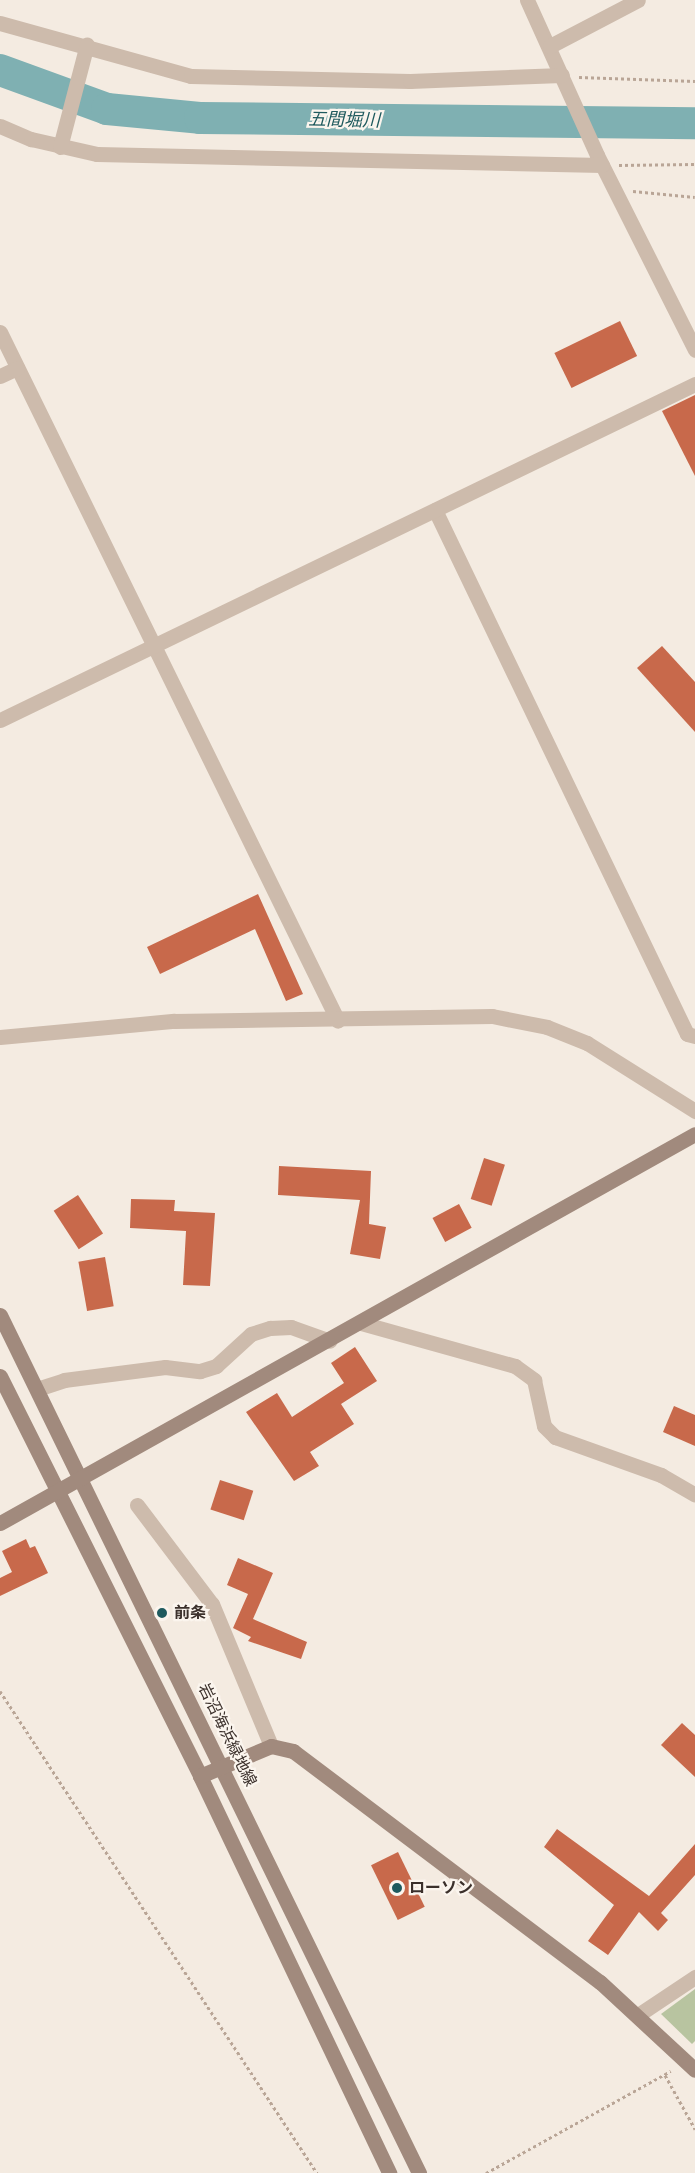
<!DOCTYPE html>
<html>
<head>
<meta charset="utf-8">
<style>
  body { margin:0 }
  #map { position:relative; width:695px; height:2173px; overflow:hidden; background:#f4ebe1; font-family:"Fira Sans","Noto Sans JP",sans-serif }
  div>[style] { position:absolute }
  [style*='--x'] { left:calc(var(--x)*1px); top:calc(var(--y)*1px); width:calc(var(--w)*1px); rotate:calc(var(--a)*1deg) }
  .green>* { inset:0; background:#b8c4a0 }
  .river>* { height:32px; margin:-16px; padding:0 16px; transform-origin:16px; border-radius:16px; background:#7fb0b2 }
  .building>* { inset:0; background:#c8694b; transform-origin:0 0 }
  .path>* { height:3px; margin-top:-1.5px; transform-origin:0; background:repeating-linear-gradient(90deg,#b9a596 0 3px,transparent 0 6px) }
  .street>* { height:15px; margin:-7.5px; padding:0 7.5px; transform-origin:7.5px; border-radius:7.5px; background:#cdbbac }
  .secondary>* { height:15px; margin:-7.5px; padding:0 7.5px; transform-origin:7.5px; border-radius:7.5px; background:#a18a7d }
  .dots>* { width:16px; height:16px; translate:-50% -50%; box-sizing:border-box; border:3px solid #fbf5ee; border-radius:50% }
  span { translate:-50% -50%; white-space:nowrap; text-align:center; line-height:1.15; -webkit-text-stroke:4.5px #fbf5ee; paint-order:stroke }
  .poi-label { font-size:16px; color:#3b302b; font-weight:700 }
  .left { translate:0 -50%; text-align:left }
  .street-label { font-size:16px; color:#3b302b }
  .water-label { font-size:18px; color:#1f5a5e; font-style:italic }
</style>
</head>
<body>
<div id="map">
  <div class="green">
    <i style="clip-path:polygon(695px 1989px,695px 2041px,692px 2044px,661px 2014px)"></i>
  </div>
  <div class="river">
    <i style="--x:0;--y:70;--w:114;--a:20"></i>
    <i style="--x:107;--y:109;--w:93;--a:5.5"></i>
    <i style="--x:200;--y:118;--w:495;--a:0.6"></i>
  </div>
  <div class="building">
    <i style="left:620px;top:321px;width:39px;height:73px;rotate:64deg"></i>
    <i style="clip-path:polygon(695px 395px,695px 476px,662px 411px)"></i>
    <i style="clip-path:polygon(662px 646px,695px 682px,695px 732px,637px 668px)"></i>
    <i style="clip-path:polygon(258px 894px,303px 994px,286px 1001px,255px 929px,160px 974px,147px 947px)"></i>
    <i style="left:484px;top:1158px;width:22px;height:43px;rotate:18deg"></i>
    <i style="clip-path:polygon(279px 1166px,371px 1171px,369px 1224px,386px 1227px,380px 1259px,350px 1254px,360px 1200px,278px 1195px)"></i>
    <i style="left:78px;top:1195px;width:46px;height:29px;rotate:57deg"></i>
    <i style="clip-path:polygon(131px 1199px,175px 1200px,174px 1211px,215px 1213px,210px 1286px,183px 1285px,186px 1231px,130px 1228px)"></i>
    <i style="left:459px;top:1204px;width:27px;height:30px;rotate:62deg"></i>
    <i style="left:105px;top:1257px;width:50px;height:27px;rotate:80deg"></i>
    <i style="clip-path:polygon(355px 1347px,377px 1381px,341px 1404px,354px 1424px,310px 1452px,319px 1466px,294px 1481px,246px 1412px,277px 1393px,292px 1417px,344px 1383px,331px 1363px)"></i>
    <i style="clip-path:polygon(674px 1406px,695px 1415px,695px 1446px,663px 1432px)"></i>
    <i style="left:220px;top:1480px;width:35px;height:31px;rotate:18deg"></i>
    <i style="clip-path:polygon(26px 1539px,30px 1548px,35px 1546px,48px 1573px,0 1596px,0 1578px,12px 1572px,2px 1551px)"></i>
    <i style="clip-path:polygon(238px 1558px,273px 1573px,253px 1619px,307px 1642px,301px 1659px,248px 1641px,251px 1637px,233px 1628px,248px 1594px,227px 1585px)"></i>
    <i style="clip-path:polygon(682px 1723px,695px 1735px,695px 1777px,661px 1745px)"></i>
    <i style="clip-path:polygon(557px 1829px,649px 1896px,695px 1844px,695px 1875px,661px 1913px,668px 1920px,658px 1931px,639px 1912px,608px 1955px,588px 1941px,614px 1905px,544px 1847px)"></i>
    <i style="left:398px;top:1852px;width:61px;height:30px;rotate:64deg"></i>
  </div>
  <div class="path">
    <i style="--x:579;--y:77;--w:116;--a:2"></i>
    <i style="--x:619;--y:165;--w:76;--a:-0.8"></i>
    <i style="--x:633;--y:191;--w:62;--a:5.5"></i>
    <i style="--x:0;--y:1691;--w:577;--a:56.67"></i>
    <i style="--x:665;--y:2075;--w:62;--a:60.9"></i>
    <i style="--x:486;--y:2173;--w:211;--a:-28.9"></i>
  </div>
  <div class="street">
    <i style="--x:527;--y:0;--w:170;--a:65.7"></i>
    <i style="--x:597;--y:155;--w:218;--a:63.3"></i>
    <i style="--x:0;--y:23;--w:198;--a:15.5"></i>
    <i style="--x:191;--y:76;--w:219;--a:1.3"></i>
    <i style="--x:410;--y:81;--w:152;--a:-2.3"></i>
    <i style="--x:550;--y:46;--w:99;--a:-27.6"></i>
    <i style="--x:0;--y:126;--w:34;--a:23"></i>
    <i style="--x:31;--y:139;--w:68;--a:12.8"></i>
    <i style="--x:97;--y:154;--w:505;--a:1.25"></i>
    <i style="--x:60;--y:147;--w:106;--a:-75.3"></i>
    <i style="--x:0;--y:332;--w:767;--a:63.87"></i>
    <i style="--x:0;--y:376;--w:19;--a:-25"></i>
    <i style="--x:435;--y:510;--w:581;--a:64.32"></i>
    <i style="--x:687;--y:1034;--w:8;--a:14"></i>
    <i style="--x:0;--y:720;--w:772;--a:-25.8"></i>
    <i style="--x:0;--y:1037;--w:175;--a:-5.3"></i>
    <i style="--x:174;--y:1021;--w:318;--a:-0.9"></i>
    <i style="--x:492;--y:1016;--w:56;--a:11.3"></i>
    <i style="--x:547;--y:1027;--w:43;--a:21.8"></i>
    <i style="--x:587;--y:1043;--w:128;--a:32.2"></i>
    <i style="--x:361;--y:1323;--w:160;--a:15.6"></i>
    <i style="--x:515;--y:1366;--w:24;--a:36"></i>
    <i style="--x:534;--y:1380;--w:47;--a:77.7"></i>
    <i style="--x:544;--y:1426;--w:16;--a:45"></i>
    <i style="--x:555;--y:1437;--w:113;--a:19.7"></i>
    <i style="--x:661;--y:1475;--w:39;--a:30"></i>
    <i style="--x:37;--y:1389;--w:28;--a:-18"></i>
    <i style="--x:64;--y:1380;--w:102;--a:-7.3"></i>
    <i style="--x:165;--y:1367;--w:35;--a:7"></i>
    <i style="--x:200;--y:1371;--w:17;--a:-17"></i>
    <i style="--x:216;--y:1366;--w:47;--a:-42.4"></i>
    <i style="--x:251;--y:1334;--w:20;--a:-18"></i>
    <i style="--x:270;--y:1328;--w:21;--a:-3"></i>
    <i style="--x:291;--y:1327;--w:41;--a:19.7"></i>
    <i style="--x:137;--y:1505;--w:124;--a:52.9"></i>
    <i style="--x:212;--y:1604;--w:154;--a:67.4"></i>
    <i style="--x:638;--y:2015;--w:69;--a:-33.7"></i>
  </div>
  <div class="secondary">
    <i style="--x:0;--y:1315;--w:955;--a:63.97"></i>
    <i style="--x:0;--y:1376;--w:447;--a:63.4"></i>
    <i style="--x:200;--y:1776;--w:440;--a:64.5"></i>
    <i style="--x:0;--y:1523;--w:796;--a:-29.24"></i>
    <i style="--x:200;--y:1776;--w:77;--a:-22.9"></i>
    <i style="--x:271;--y:1746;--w:23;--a:13"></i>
    <i style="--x:293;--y:1751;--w:384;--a:37"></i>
    <i style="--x:600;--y:1982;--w:129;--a:42.8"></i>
  </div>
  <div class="dots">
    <i style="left:162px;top:1613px;background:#1f5a5e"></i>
    <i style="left:397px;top:1888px;background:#1f5a5e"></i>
  </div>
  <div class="poi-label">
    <span class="left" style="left:174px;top:1613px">前条</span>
    <span class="left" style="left:409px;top:1888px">ローソン</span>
  </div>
  <div class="street-label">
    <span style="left:227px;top:1735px;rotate:64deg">岩沼海浜緑地線</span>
  </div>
  <div class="water-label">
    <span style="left:344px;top:120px;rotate:1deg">五間堀川</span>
  </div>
</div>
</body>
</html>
